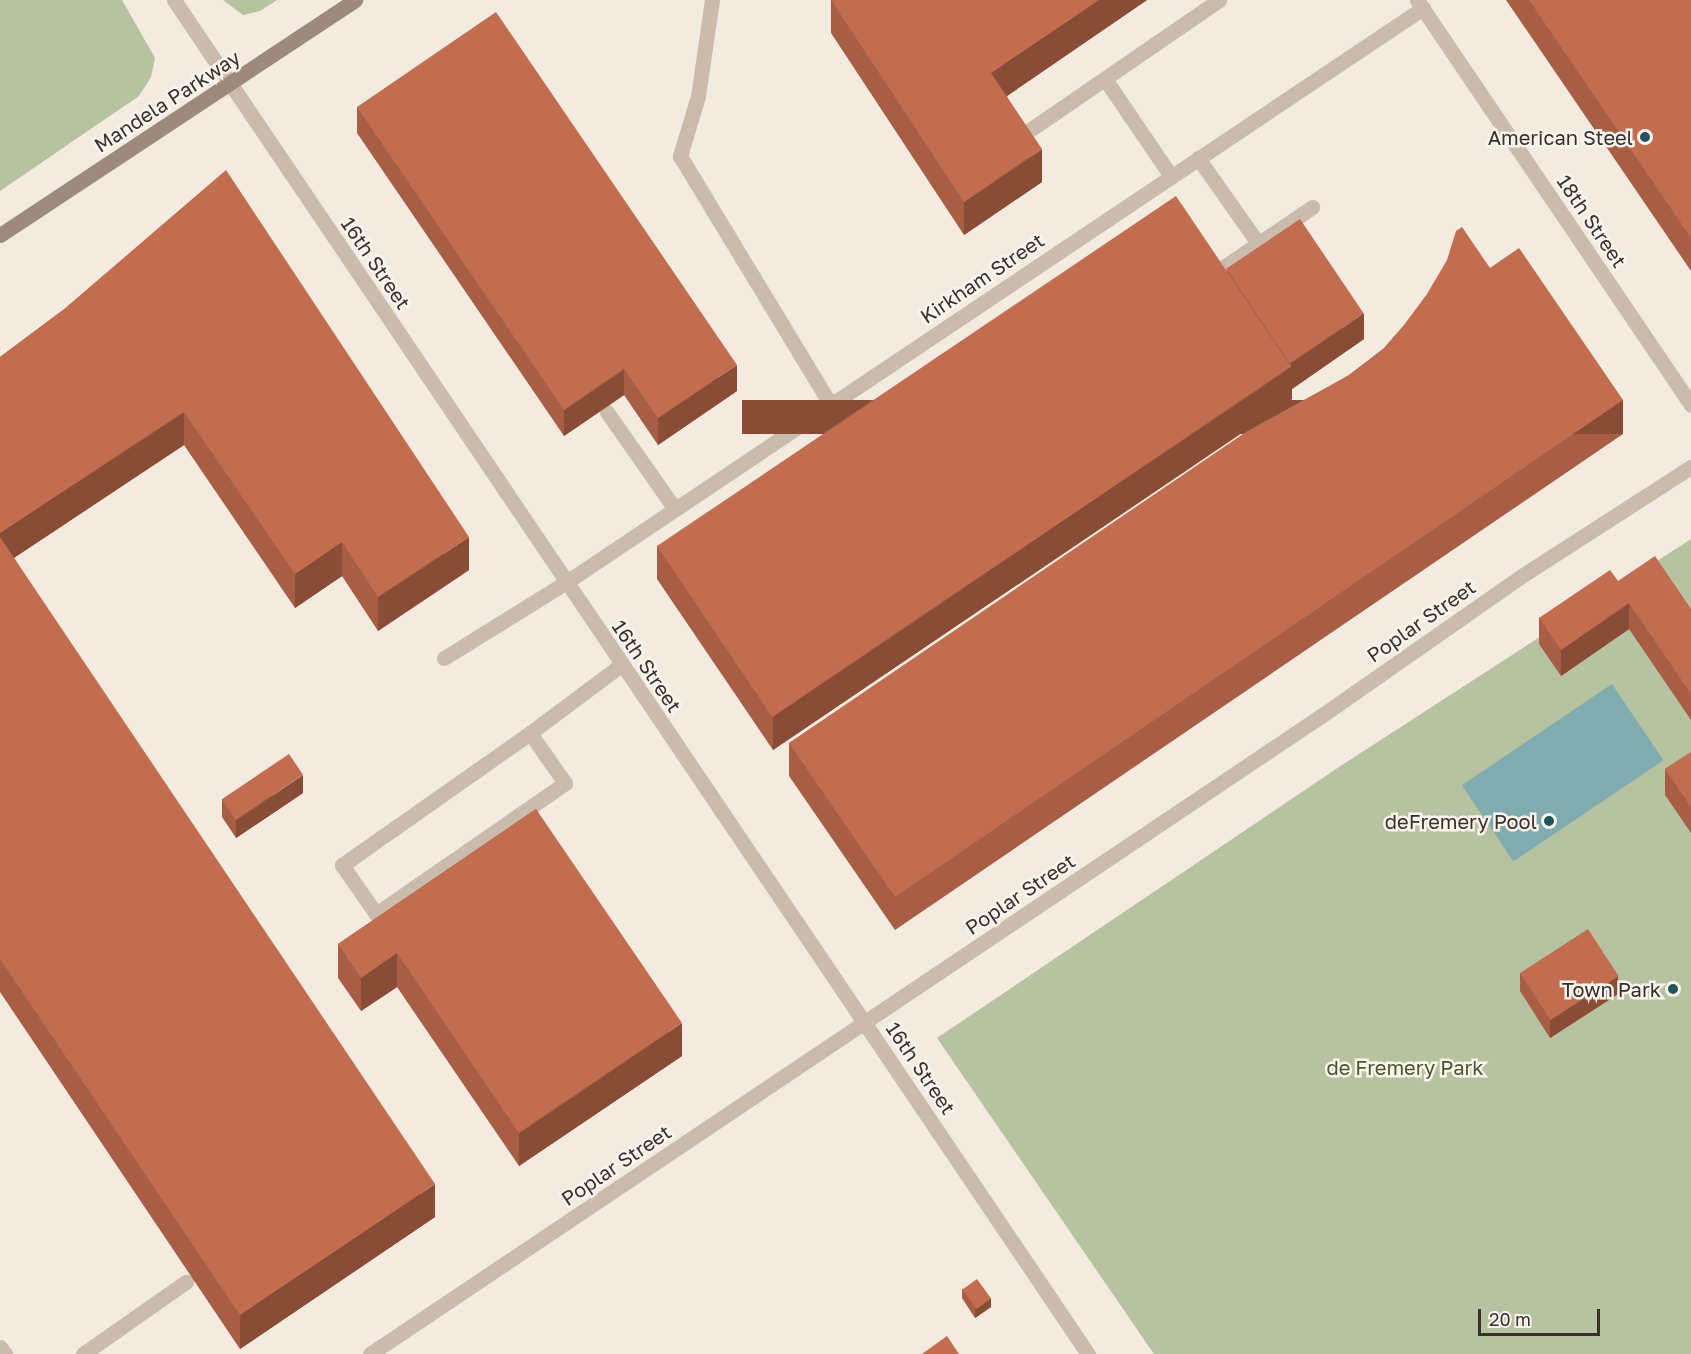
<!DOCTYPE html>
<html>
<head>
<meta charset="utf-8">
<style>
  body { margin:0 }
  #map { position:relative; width:1691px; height:1354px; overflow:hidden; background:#f3eae0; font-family:"Golos Text",sans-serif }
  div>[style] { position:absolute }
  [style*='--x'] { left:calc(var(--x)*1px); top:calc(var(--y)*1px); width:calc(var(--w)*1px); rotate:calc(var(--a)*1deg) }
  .green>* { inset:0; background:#b6c2a0 }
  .water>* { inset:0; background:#80acaf; transform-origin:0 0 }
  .service>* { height:15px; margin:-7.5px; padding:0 7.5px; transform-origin:7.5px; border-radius:7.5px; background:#cbbbac }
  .minor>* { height:15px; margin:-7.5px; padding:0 7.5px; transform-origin:7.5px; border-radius:7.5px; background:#cbbbac }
  .tertiary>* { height:15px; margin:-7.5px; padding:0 7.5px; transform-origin:7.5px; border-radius:7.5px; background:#cbbbac }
  .secondary>* { height:15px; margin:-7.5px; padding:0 7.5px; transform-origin:7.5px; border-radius:7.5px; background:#9e8a7d }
  .wall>* { inset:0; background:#a75e44 }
  .shaded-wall>* { inset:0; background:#884c37; transform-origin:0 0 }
  .building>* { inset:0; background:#c26d4f; transform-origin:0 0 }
  .dots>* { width:16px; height:16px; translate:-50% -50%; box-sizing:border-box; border:3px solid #faf4ed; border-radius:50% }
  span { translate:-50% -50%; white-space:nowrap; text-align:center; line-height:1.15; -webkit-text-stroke:5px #faf4ed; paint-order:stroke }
  .street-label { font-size:20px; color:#392f2b }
  .poi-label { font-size:20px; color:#392f2b }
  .right { translate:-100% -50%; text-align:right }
  .park-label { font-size:20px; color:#47572f }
  .scale { position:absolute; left:1478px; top:1309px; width:122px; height:27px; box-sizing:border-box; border:3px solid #392f2b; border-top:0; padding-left:8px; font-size:18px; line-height:21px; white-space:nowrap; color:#392f2b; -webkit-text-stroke:4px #faf4ed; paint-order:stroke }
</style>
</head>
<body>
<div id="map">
  <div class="green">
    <i style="clip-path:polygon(0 0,122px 0,155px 58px,151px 77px,139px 96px,0 191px)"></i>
    <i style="clip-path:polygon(223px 0,277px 0,260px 11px,243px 15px)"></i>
    <i style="clip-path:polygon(1691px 539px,1691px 1354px,1154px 1354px,937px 1038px,1339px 767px)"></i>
  </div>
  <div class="water">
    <i style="left:1612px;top:684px;width:92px;height:181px;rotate:56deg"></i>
  </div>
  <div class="service">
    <i style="--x:712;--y:0;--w:97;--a:98.3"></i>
    <i style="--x:698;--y:96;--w:63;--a:106.7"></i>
    <i style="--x:680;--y:156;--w:291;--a:58.8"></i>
    <i style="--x:1105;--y:79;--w:117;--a:55.8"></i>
    <i style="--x:1024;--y:134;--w:237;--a:-34.5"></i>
    <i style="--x:1198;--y:158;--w:104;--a:54.8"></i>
    <i style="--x:1218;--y:271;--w:114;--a:-34.2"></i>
    <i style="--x:607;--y:412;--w:118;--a:55"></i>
    <i style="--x:444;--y:658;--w:142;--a:-31.8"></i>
    <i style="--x:530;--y:733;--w:230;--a:144.9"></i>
    <i style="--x:342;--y:865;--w:60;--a:55.2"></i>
    <i style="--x:376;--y:914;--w:230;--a:-34.7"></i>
    <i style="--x:565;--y:783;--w:61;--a:-125"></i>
    <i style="--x:530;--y:733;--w:114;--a:-36.8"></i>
    <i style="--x:0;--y:1347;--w:9;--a:54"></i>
    <i style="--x:83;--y:1354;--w:126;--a:-35"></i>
  </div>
  <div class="minor">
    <i style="--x:174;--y:0;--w:1634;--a:55.98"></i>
    <i style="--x:565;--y:583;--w:1033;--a:-33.83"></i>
    <i style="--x:370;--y:1354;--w:1145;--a:-33.86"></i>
    <i style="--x:1321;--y:716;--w:243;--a:-34.9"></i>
    <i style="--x:1520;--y:577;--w:203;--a:-32.8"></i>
  </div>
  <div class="tertiary">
    <i style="--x:1417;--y:0;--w:489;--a:55.9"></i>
  </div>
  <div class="secondary">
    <i style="--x:0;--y:235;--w:426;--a:-33.5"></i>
  </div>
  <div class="wall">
    <i style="clip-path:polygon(831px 0,1147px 0,1007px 96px,1042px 182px,964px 235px,831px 33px)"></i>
    <i style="clip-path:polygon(1506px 0,1691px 0,1691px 271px)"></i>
    <i style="clip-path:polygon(357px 107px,737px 391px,658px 445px,624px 395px,564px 436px,357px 133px)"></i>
    <i style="clip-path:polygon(1490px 268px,1623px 434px,895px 930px,789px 776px,789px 743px,1349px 375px)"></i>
    <i style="clip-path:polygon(1227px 270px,1364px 339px,1292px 389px,1292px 399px,773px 750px,657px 579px,657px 546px)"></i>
    <i style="clip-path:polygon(63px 310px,469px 570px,378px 631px,342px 576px,295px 608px,184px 445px,14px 558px,435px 1217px,240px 1349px,0 992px,0 357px)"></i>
    <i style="clip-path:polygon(1618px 581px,1691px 609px,1691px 720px,1629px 629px,1561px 676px,1539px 644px,1539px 618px)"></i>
    <i style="clip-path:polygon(1691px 752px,1691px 833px,1665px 795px,1665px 769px)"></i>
    <i style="clip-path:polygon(303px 793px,236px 838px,222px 817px,222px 799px)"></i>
    <i style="clip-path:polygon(536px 809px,682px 1056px,519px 1166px,397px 987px,361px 1011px,338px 978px,338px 944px)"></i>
    <i style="clip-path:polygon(1520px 973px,1618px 994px,1550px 1038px,1520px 991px)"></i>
    <i style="clip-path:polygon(962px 1289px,991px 1307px,975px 1318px,962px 1298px)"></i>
  </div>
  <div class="shaded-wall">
    <i style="clip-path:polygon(1099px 0,1147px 0,991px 107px,991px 73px)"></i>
    <i style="clip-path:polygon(1042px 149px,1042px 182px,964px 235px,964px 202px)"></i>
    <i style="clip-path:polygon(1364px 313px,1364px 339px,1292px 389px,1292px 399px,773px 750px,773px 717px,1291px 366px,1291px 363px)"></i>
    <i style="clip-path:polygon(737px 365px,737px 391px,658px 445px,658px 418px)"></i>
    <i style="clip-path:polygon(624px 369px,624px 395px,564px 436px,564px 410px)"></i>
    <i style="left:1623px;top:400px;width:34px;height:881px;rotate:90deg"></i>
    <i style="clip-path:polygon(184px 412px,184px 445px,0 567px,0 533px)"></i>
    <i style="clip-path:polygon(469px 537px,469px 570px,378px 631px,378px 597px)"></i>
    <i style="clip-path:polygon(342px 542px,342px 576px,295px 608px,295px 574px)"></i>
    <i style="clip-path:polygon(1629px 603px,1629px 629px,1561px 676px,1561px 650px)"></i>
    <i style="clip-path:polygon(303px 775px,303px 793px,236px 838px,236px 820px)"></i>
    <i style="clip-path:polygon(397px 953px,397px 987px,361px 1011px,361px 978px)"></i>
    <i style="clip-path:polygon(1618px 976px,1618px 994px,1550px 1038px,1550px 1020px)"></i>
    <i style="clip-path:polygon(682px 1023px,682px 1056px,519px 1166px,519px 1133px)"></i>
    <i style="clip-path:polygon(435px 1184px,435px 1217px,240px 1349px,240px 1315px)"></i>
    <i style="clip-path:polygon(991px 1298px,991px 1307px,975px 1318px,975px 1309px)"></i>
  </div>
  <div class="building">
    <i style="clip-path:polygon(831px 0,1099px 0,991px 73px,1042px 149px,964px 202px)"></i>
    <i style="clip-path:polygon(1529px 0,1691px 0,1691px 238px)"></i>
    <i style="clip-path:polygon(496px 12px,737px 365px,658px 418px,624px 369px,564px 410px,357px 107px)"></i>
    <i style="clip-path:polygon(226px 170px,469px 537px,378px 597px,342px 542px,295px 574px,184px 412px,0 533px,0 357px,63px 310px)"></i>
    <i style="left:1176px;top:196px;width:206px;height:626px;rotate:56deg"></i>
    <i style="left:1300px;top:219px;width:114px;height:89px;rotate:56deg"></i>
    <i style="clip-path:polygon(1462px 227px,1490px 268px,1519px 248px,1623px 400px,895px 897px,789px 743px,1246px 432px,1349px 375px,1383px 349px,1404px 325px,1427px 294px,1447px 260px,1456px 231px)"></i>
    <i style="clip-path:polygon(0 537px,435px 1184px,240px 1315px,0 959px)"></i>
    <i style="clip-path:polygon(1655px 556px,1691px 609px,1691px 694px,1629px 603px,1561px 650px,1539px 618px,1610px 570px,1618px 581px)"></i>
    <i style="clip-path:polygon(1691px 752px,1691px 807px,1665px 769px)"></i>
    <i style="left:289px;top:754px;width:25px;height:81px;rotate:56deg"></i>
    <i style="clip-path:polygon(536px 809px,682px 1023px,519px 1133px,397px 953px,361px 978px,338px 944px)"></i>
    <i style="left:1588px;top:929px;width:56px;height:81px;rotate:57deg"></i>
    <i style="left:977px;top:1279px;width:24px;height:18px;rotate:54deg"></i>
    <i style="clip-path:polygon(947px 1336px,959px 1354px,922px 1354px)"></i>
  </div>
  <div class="dots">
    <i style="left:1645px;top:137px;background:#21555a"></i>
    <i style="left:1549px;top:821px;background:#21555a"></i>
    <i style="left:1673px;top:989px;background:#21555a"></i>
  </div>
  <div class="street-label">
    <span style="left:167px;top:101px;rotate:-33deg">Mandela Parkway</span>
    <span style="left:1592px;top:221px;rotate:56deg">18th Street</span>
    <span style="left:376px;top:263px;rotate:56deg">16th Street</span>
    <span style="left:982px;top:278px;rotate:-34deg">Kirkham Street</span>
    <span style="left:1421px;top:621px;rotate:-35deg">Poplar Street</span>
    <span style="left:647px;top:666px;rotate:56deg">16th Street</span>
    <span style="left:1020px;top:894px;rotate:-34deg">Poplar Street</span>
    <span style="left:921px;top:1068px;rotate:56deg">16th Street</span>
    <span style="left:616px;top:1165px;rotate:-34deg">Poplar Street</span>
  </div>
  <div class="poi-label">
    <span class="right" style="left:1633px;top:137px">American Steel</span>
    <span class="right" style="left:1537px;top:821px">deFremery Pool</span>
    <span class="right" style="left:1661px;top:989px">Town Park</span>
  </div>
  <div class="park-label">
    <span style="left:1405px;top:1067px">de Fremery Park</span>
  </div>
  <div class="scale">20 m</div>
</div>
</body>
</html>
